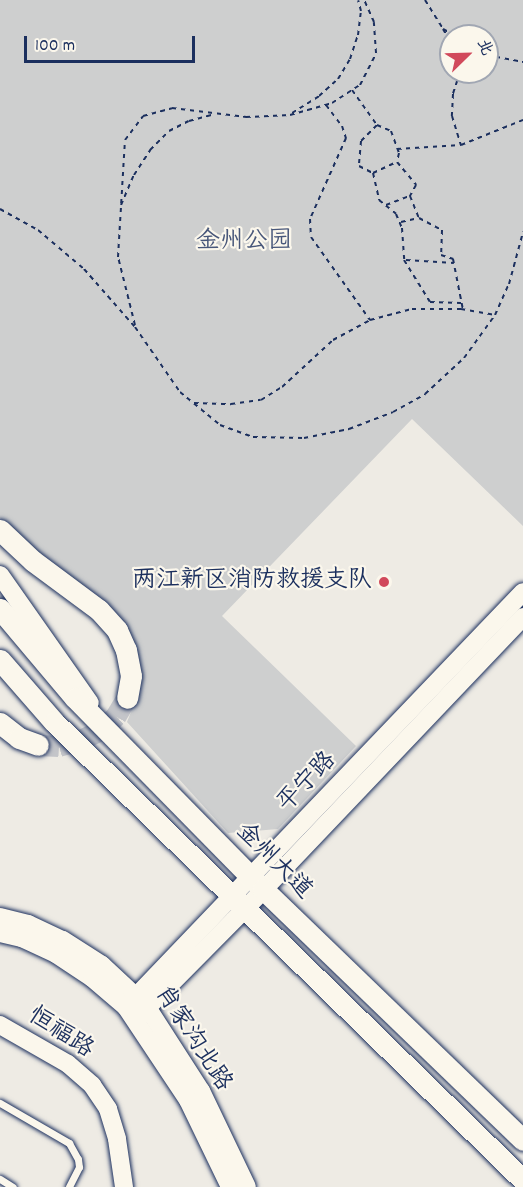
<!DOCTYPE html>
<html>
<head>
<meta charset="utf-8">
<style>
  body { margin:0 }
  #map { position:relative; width:523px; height:1187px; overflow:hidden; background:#eeebe4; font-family:Dekko,"LXGW WenKai TC",sans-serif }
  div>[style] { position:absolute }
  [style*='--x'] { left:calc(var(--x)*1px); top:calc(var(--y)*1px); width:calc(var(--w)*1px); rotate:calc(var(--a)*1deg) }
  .green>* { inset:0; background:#cecfcf }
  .primary-tunnel>* { height:21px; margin-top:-10.5px; transform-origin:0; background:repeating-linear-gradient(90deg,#c4c5c9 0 21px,transparent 0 31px) }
  .path>* { height:2px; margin-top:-1px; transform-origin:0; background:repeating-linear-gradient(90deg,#1b2f5e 0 4.5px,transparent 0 9px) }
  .roads { filter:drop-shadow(0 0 2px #1b2f5e) drop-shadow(0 0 2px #1b2f5e) }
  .lane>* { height:7px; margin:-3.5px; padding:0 3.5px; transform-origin:3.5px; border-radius:3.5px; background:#fbf7ec }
  .secondary>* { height:18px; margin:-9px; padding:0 9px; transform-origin:9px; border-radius:9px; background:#fbf7ec }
  .primary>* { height:21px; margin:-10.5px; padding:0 10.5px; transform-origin:10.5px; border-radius:10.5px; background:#fbf7ec }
  .dots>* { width:16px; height:16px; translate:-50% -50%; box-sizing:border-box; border:3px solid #fbf7ec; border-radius:50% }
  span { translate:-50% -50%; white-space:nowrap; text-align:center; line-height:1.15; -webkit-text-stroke:4.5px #fbf7ec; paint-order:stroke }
  .park-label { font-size:24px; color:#48577a }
  .poi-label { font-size:24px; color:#1b2f5e }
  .right { translate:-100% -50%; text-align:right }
  .street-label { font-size:24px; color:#1b2f5e }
  .north { position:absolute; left:439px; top:24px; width:60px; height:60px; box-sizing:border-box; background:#fbf7ec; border:2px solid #a1a7b3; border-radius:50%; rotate:67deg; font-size:16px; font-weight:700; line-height:24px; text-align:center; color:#1b2f5e }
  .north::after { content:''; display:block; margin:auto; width:21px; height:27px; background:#d1495b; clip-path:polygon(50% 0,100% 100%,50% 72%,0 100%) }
  .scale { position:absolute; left:24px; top:36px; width:171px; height:27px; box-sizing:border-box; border:3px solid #1b2f5e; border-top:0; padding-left:8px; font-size:18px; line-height:21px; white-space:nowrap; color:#1b2f5e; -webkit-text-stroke:4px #fbf7ec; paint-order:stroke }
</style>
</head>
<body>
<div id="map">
  <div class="green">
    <i style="clip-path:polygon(evenodd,0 0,523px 0,523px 526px,412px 419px,222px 616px,356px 746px,278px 829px,228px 833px,127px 722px,138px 694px,140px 674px,135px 648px,0 518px,0 0,451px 36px,487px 36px,487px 72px,451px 72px,451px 36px)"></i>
  </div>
  <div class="primary-tunnel">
    <i style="--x:38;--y:745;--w:21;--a:3"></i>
    <i style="--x:59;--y:746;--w:25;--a:-16"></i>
    <i style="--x:83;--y:739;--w:20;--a:-27"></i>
    <i style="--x:101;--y:730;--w:21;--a:-43"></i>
    <i style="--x:116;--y:716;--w:21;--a:-59"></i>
  </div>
  <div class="path">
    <i style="--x:425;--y:0;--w:34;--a:58"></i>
    <i style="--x:443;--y:29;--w:15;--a:28"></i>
    <i style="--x:443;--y:29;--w:16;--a:60"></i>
    <i style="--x:487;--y:55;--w:37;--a:11"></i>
    <i style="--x:460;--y:72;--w:23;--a:108"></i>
    <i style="--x:453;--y:94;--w:22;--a:93"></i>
    <i style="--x:452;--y:116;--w:30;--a:73"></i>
    <i style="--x:352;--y:90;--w:43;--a:54.5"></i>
    <i style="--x:377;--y:125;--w:15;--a:23"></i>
    <i style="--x:391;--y:131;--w:23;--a:70"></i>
    <i style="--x:399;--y:153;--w:9;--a:103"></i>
    <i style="--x:397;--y:162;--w:30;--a:50"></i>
    <i style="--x:416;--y:185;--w:13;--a:119"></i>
    <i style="--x:410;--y:196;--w:24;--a:68"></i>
    <i style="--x:419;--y:218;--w:26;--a:28"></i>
    <i style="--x:442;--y:230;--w:25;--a:92"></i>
    <i style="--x:441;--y:255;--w:13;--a:18"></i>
    <i style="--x:453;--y:259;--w:52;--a:78.9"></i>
    <i style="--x:326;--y:105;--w:26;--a:53"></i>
    <i style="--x:342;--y:126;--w:13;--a:72"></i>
    <i style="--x:346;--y:138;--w:89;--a:114"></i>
    <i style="--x:310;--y:219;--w:18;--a:87"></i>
    <i style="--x:311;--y:237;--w:102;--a:54.6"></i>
    <i style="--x:292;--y:113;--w:32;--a:-32"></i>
    <i style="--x:319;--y:96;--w:25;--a:-42"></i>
    <i style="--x:338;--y:79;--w:23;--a:-59"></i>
    <i style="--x:350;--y:59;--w:25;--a:-72"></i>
    <i style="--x:358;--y:35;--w:24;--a:-83"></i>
    <i style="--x:361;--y:11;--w:11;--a:-105"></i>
    <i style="--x:377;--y:125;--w:23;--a:135"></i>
    <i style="--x:361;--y:141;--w:25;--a:95"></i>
    <i style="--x:359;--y:166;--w:16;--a:27"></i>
    <i style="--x:373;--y:173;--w:28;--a:77"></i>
    <i style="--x:379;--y:200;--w:22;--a:39"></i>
    <i style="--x:396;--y:214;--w:15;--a:67"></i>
    <i style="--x:402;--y:228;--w:32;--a:86"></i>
    <i style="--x:404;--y:260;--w:49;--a:58.2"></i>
    <i style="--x:430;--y:302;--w:31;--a:2"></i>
    <i style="--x:397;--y:149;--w:64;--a:-3.6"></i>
    <i style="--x:461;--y:145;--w:67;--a:-22"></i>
    <i style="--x:373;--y:173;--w:26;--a:-25"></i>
    <i style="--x:121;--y:205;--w:33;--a:-67"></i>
    <i style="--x:134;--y:175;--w:30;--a:-57"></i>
    <i style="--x:150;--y:150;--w:27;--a:-45"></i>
    <i style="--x:169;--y:131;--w:22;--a:-27"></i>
    <i style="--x:189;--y:121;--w:24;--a:-15"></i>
    <i style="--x:386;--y:205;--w:26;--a:-21"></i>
    <i style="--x:0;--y:209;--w:43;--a:28.9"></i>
    <i style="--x:38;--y:230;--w:60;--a:40.3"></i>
    <i style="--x:84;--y:269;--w:77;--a:48.7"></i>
    <i style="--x:135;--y:327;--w:79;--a:55.3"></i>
    <i style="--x:180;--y:392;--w:52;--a:39.5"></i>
    <i style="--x:220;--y:425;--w:35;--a:20"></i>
    <i style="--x:253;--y:437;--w:51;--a:1.1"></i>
    <i style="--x:304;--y:438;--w:46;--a:-11.3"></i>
    <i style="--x:349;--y:429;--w:47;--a:-21.1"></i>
    <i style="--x:393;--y:412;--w:37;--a:-29"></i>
    <i style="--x:425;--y:394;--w:53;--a:-42.7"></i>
    <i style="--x:464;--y:358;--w:53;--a:-54.2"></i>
    <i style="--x:495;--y:315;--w:34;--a:-66"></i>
    <i style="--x:509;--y:284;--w:54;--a:-74.9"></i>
    <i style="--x:401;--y:222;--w:18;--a:-13"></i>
    <i style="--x:406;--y:260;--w:48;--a:3.6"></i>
    <i style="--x:135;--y:325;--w:70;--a:-104"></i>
    <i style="--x:118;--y:257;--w:117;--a:-86.6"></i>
    <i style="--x:125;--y:140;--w:30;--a:-53"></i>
    <i style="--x:143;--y:116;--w:30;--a:-15"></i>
    <i style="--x:172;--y:108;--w:75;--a:6.9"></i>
    <i style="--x:246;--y:117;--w:44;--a:-2.6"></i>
    <i style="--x:290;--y:115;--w:44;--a:-15.9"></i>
    <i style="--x:332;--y:103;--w:33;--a:-33"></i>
    <i style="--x:360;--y:85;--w:36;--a:-63"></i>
    <i style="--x:376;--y:53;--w:31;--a:-94"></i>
    <i style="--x:374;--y:22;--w:24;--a:-114"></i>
    <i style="--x:194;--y:403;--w:37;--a:2"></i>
    <i style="--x:231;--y:404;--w:30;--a:-8"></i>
    <i style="--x:261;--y:400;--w:25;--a:-32"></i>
    <i style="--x:282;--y:387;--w:69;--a:-42.7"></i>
    <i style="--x:333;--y:340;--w:42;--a:-28.4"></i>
    <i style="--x:370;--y:320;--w:43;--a:-14.7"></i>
    <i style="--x:412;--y:309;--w:49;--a:0"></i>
    <i style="--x:461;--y:309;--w:35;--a:10"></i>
  </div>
  <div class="roads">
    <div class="lane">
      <i style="--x:0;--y:1103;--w:80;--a:30.1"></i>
      <i style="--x:69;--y:1143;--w:18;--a:61"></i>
      <i style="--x:78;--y:1159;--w:8;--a:83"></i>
      <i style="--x:79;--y:1167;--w:22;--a:117"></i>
      <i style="--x:0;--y:1179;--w:15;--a:32"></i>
    </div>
    <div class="secondary">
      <i style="--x:0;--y:575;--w:156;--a:54.9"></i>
      <i style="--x:0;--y:917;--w:29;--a:14"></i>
      <i style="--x:28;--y:924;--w:38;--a:25"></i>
      <i style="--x:63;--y:940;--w:46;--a:32.7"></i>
      <i style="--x:102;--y:965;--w:62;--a:43"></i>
      <i style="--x:147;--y:1007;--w:100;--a:57.3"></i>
      <i style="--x:201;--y:1091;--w:106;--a:64.4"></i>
      <i style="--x:0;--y:933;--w:23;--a:13"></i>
      <i style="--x:22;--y:938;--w:38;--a:25"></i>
      <i style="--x:56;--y:954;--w:43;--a:33.7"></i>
      <i style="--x:92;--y:978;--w:45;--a:40.5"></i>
      <i style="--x:126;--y:1007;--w:112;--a:56.3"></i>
      <i style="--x:188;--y:1100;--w:97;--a:64.2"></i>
      <i style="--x:126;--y:1007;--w:574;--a:-46.27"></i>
      <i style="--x:136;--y:1019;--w:156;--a:-45.3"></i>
      <i style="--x:246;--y:908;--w:402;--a:-46.4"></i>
      <i style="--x:0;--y:1025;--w:78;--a:29.8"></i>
      <i style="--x:68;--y:1064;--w:32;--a:41"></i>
      <i style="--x:92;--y:1085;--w:29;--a:56"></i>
      <i style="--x:108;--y:1109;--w:31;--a:73"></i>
      <i style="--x:117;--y:1139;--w:49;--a:81.7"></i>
    </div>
    <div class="primary">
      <i style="--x:0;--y:530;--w:45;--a:43.2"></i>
      <i style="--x:33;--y:561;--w:82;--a:36.6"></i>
      <i style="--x:99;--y:610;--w:27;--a:48"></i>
      <i style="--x:117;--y:630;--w:22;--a:66"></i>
      <i style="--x:126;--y:650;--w:26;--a:79"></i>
      <i style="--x:131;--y:676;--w:22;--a:100"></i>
      <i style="--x:0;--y:609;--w:116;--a:49.9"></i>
      <i style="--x:75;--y:698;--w:268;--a:45.5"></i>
      <i style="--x:263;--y:889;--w:361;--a:44"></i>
      <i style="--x:0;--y:660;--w:82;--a:48.9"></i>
      <i style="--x:54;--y:722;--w:656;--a:44.32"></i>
      <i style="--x:0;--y:723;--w:24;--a:38"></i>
      <i style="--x:19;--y:738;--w:20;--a:20"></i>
    </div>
  </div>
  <div class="dots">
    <i style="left:384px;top:582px;background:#d1495b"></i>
  </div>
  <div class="park-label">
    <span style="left:244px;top:243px">金州公园</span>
  </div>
  <div class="poi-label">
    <span class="right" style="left:372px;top:582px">两江新区消防救援支队</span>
  </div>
  <div class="street-label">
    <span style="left:308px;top:783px;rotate:-46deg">平宁路</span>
    <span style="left:273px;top:862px;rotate:45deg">金州大道</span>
    <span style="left:60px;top:1034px;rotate:33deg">恒福路</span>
    <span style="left:192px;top:1039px;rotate:57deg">肖家沟北路</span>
  </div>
  <div class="north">北</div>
  <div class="scale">100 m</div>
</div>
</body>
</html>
